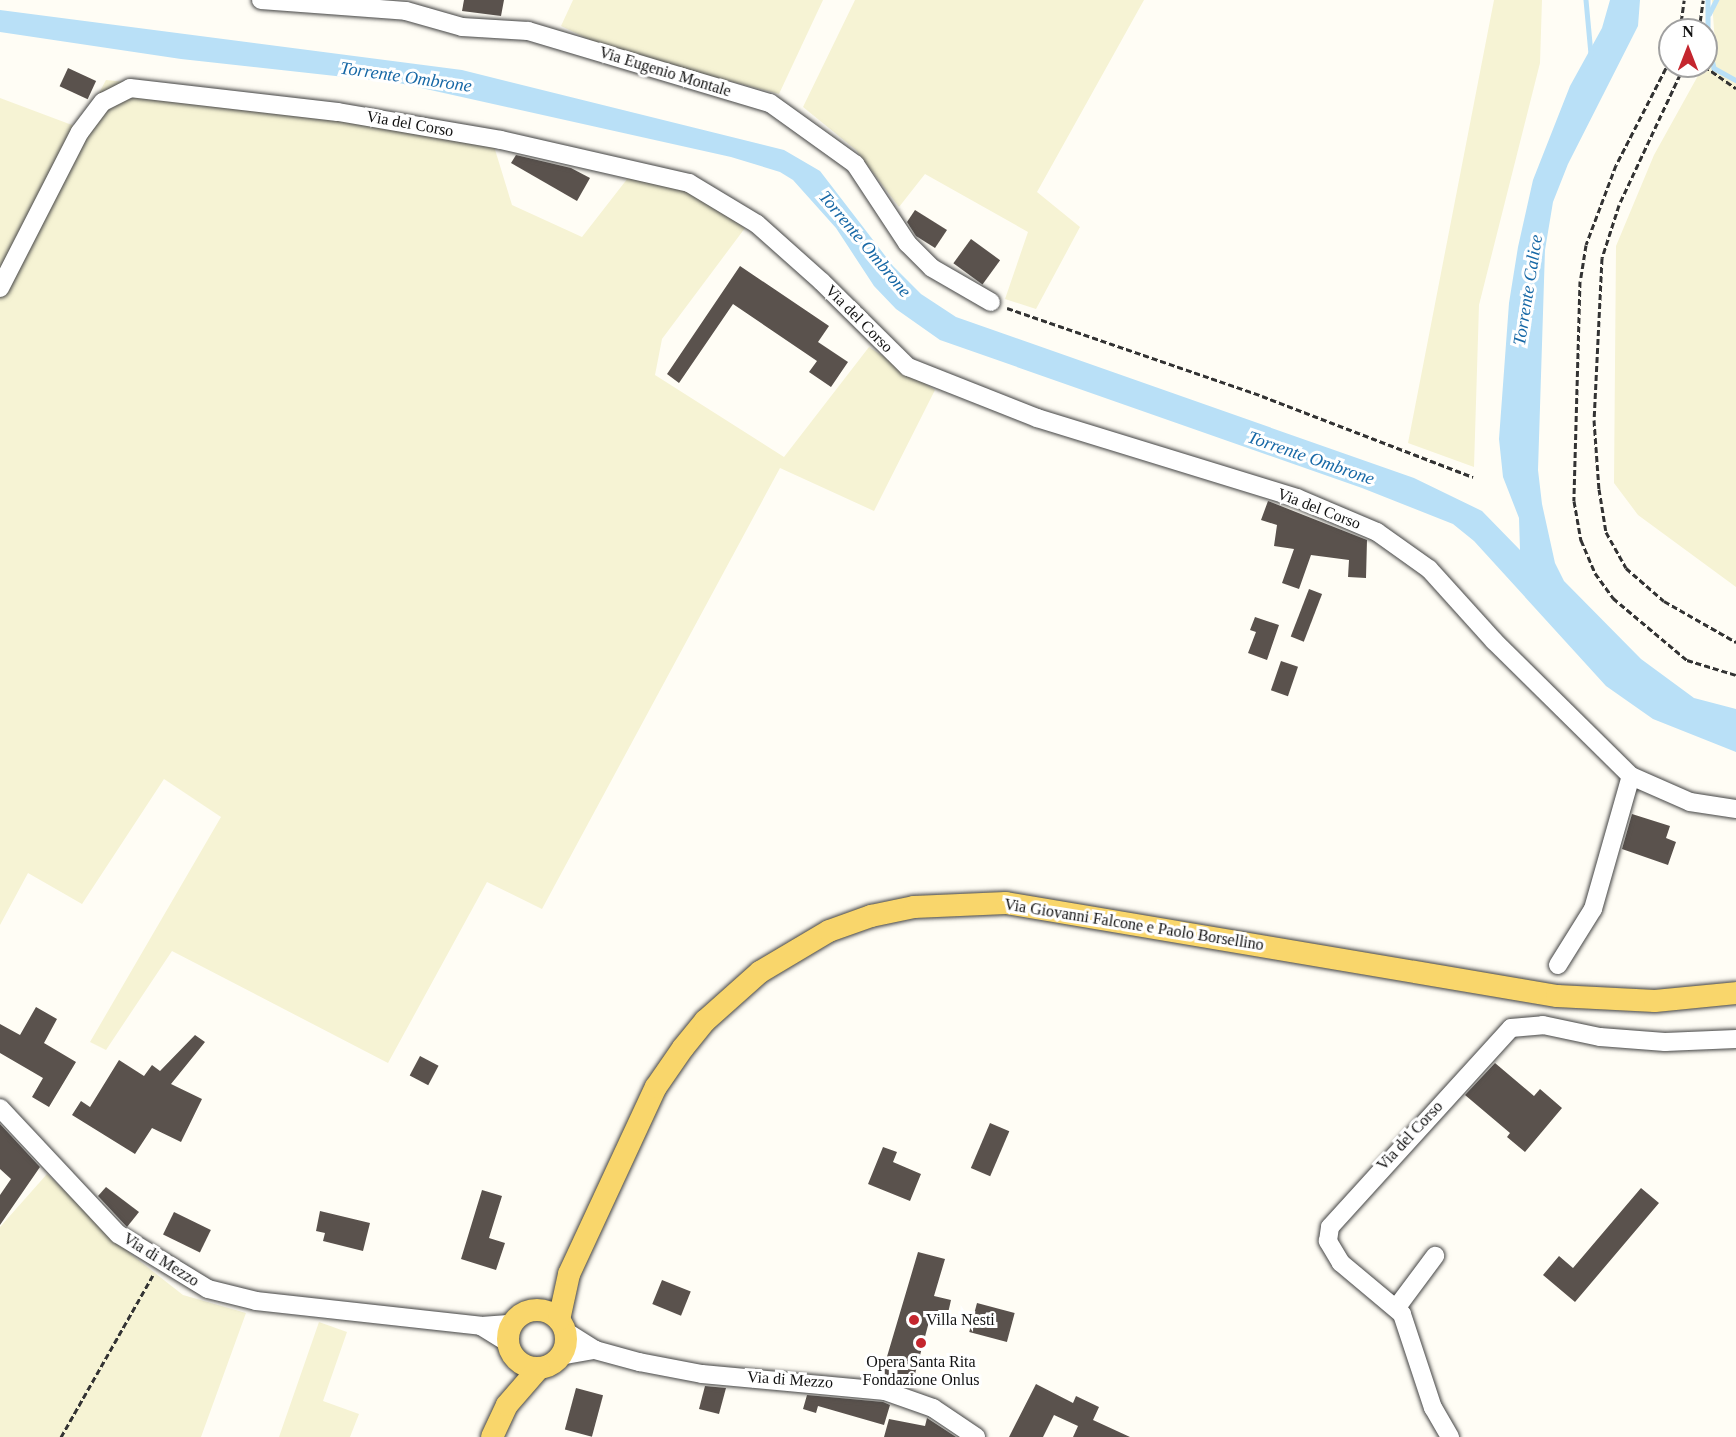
<!DOCTYPE html>
<html>
<head>
<meta charset="utf-8">
<style>
  body { margin:0 }
  #map { position:relative; width:1736px; height:1437px; overflow:hidden; background:#fffdf5; font-family:Georgia,serif }
  div>[style] { position:absolute }
  [style*='--x'] { left:calc(var(--x)*1px); top:calc(var(--y)*1px); width:calc(var(--w)*1px); rotate:calc(var(--a)*1deg) }
  .farmland>* { inset:0; background:#f6f3d4 }
  .water>* { inset:0; background:#b9e0f7 }
  .stream>* { height:4.5px; margin:-2.25px; padding:0 2.25px; transform-origin:2.25px; border-radius:2.25px; background:#b9e0f7 }
  .building>* { inset:0; background:#5a524d; transform-origin:0 0 }
  .path>* { height:3px; margin-top:-1.5px; transform-origin:0; background:repeating-linear-gradient(90deg,#333 0 6px,transparent 0 9px) }
  .roads { filter:drop-shadow(0 0 2px #444) drop-shadow(0 0 2px #444) }
  .minor>* { height:18px; margin:-9px; padding:0 9px; transform-origin:9px; border-radius:9px; background:#fff }
  .major>* { height:22px; margin:-11px; padding:0 11px; transform-origin:11px; border-radius:11px; background:#f9d66b }
  .major>.ring { margin:-11px; padding:0; box-sizing:content-box; background:none; border:22px solid #f9d66b; border-radius:50% }
  .dots>* { width:16px; height:16px; translate:-50% -50%; box-sizing:border-box; border:3px solid #fff; border-radius:50% }
  span { translate:-50% -50%; white-space:nowrap; text-align:center; line-height:1.15; -webkit-text-stroke:6px #fff; paint-order:stroke }
  .street-label { font-size:16px; color:#111 }
  .poi-label { font-size:16px; color:#111 }
  .left { translate:0 -50%; text-align:left }
  .water-label { font-size:18px; color:#1768a6; font-style:italic }
  .north { position:absolute; left:1658px; top:18px; width:60px; height:60px; box-sizing:border-box; background:#fff; border:2px solid #a0a0a0; border-radius:50%; rotate:0deg; font-size:16px; font-weight:700; line-height:24px; text-align:center; color:#111 }
  .north::after { content:''; display:block; margin:auto; width:21px; height:27px; background:#c4262e; clip-path:polygon(50% 0,100% 100%,50% 72%,0 100%) }
</style>
</head>
<body>
<div id="map">
  <div class="farmland">
    <i style="clip-path:polygon(573px 0,823px 0,779px 94px,611px 50px,561px 26px)"></i>
    <i style="clip-path:polygon(855px 0,1144px 0,1037px 192px,1080px 227px,1036px 309px,1005px 299px,1028px 232px,925px 174px,899px 207px,856px 150px,803px 107px)"></i>
    <i style="clip-path:polygon(1494px 0,1542px 0,1540px 63px,1479px 305px,1474px 467px,1408px 443px)"></i>
    <i style="clip-path:polygon(1712px 0,1736px 0,1736px 587px,1638px 515px,1614px 483px,1616px 246px,1654px 155px,1715px 45px)"></i>
    <i style="clip-path:polygon(106px 80px,325px 102px,489px 130px,512px 205px,582px 237px,631px 174px,691px 190px,745px 228px,662px 339px,655px 375px,784px 457px,869px 347px,935px 390px,874px 511px,780px 468px,542px 909px,487px 882px,388px 1063px,172px 951px,106px 1050px,90px 1042px,221px 817px,164px 779px,82px 904px,28px 873px,0 925px,0 98px,80px 128px)"></i>
    <i style="clip-path:polygon(47px 1174px,132px 1255px,183px 1295px,246px 1313px,201px 1437px,0 1437px,0 1227px)"></i>
    <i style="clip-path:polygon(319px 1322px,347px 1332px,323px 1401px,359px 1414px,350px 1437px,279px 1437px)"></i>
  </div>
  <div class="water">
    <i style="clip-path:polygon(1610px 0,1640px 0,1638px 26px,1568px 164px,1553px 202px,1545px 250px,1538px 470px,1542px 504px,1555px 563px,1564px 581px,1641px 659px,1694px 698px,1736px 709px,1736px 752px,1653px 719px,1606px 686px,1474px 541px,1453px 524px,1362px 488px,940px 340px,896px 309px,874px 286px,836px 228px,793px 180px,780px 172px,731px 157px,399px 83px,181px 59px,0 32px,0 10px,462px 70px,784px 150px,820px 171px,893px 266px,921px 294px,956px 317px,1414px 478px,1482px 511px,1520px 550px,1519px 518px,1503px 477px,1499px 439px,1509px 303px,1518px 247px,1533px 180px,1570px 86px,1602px 28px)"></i>
  </div>
  <div class="stream">
    <i style="--x:1586;--y:0;--w:54;--a:84.7"></i>
    <i style="--x:1708;--y:0;--w:42;--a:90"></i>
    <i style="--x:1708;--y:42;--w:27;--a:77"></i>
    <i style="--x:1714;--y:68;--w:25;--a:29"></i>
    <i style="--x:1709;--y:14;--w:16;--a:-63"></i>
  </div>
  <div class="building">
    <i style="clip-path:polygon(464px 0,504px 0,501px 16px,462px 11px)"></i>
    <i style="left:68px;top:68px;width:31px;height:20px;rotate:25deg"></i>
    <i style="clip-path:polygon(516px 155px,571px 168px,590px 178px,577px 201px,511px 163px)"></i>
    <i style="clip-path:polygon(915px 210px,947px 230px,935px 248px,916px 236px,907px 222px)"></i>
    <i style="left:971px;top:239px;width:36px;height:30px;rotate:36deg"></i>
    <i style="clip-path:polygon(740px 266px,829px 326px,818px 342px,848px 362px,831px 387px,809px 372px,817px 361px,733px 304px,679px 383px,667px 374px)"></i>
    <i style="clip-path:polygon(1268px 501px,1367px 540px,1366px 578px,1348px 577px,1349px 560px,1311px 555px,1299px 589px,1282px 583px,1294px 549px,1274px 546px,1277px 525px,1261px 520px)"></i>
    <i style="left:1309px;top:589px;width:14px;height:51px;rotate:21deg"></i>
    <i style="clip-path:polygon(1255px 617px,1279px 625px,1267px 660px,1248px 653px,1256px 632px,1250px 630px)"></i>
    <i style="left:1281px;top:661px;width:18px;height:31px;rotate:19deg"></i>
    <i style="clip-path:polygon(1632px 814px,1670px 826px,1666px 838px,1676px 842px,1668px 865px,1622px 849px)"></i>
    <i style="clip-path:polygon(36px 1007px,57px 1019px,44px 1043px,76px 1062px,49px 1107px,32px 1097px,43px 1078px,0 1053px,0 1024px,20px 1035px)"></i>
    <i style="clip-path:polygon(195px 1035px,205px 1042px,171px 1084px,202px 1099px,181px 1142px,152px 1128px,135px 1154px,72px 1115px,81px 1101px,90px 1107px,119px 1060px,144px 1076px,152px 1065px,160px 1071px)"></i>
    <i style="left:420px;top:1056px;width:21px;height:22px;rotate:28deg"></i>
    <i style="clip-path:polygon(1495px 1063px,1534px 1096px,1540px 1089px,1562px 1108px,1525px 1152px,1507px 1137px,1510px 1133px,1465px 1095px)"></i>
    <i style="left:990px;top:1123px;width:21px;height:49px;rotate:23deg"></i>
    <i style="clip-path:polygon(0 1124px,40px 1167px,0 1225px,0 1195px,11px 1179px,0 1169px)"></i>
    <i style="clip-path:polygon(883px 1147px,897px 1152px,893px 1162px,921px 1174px,910px 1201px,868px 1184px)"></i>
    <i style="clip-path:polygon(106px 1187px,139px 1212px,127px 1227px,98px 1196px)"></i>
    <i style="clip-path:polygon(1641px 1188px,1659px 1203px,1575px 1302px,1543px 1275px,1559px 1256px,1573px 1268px)"></i>
    <i style="clip-path:polygon(482px 1190px,502px 1196px,489px 1238px,505px 1243px,496px 1270px,461px 1259px)"></i>
    <i style="clip-path:polygon(320px 1211px,370px 1223px,363px 1251px,323px 1241px,325px 1233px,316px 1231px)"></i>
    <i style="left:174px;top:1212px;width:41px;height:25px;rotate:26deg"></i>
    <i style="clip-path:polygon(918px 1252px,945px 1259px,934px 1296px,951px 1300px,946px 1322px,930px 1318px,912px 1385px,876px 1379px,881px 1359px,886px 1360px)"></i>
    <i style="left:662px;top:1280px;width:31px;height:26px;rotate:22deg"></i>
    <i style="left:977px;top:1303px;width:39px;height:30px;rotate:15deg"></i>
    <i style="clip-path:polygon(1036px 1384px,1073px 1403px,1076px 1396px,1099px 1407px,1093px 1420px,1130px 1437px,1073px 1437px,1078px 1426px,1054px 1415px,1043px 1437px,1009px 1437px)"></i>
    <i style="clip-path:polygon(705px 1386px,726px 1388px,719px 1414px,699px 1409px)"></i>
    <i style="left:576px;top:1388px;width:28px;height:43px;rotate:15deg"></i>
    <i style="clip-path:polygon(807px 1395px,883px 1402px,890px 1405px,884px 1425px,818px 1406px,816px 1413px,803px 1409px)"></i>
    <i style="clip-path:polygon(927px 1418px,956px 1437px,884px 1437px,889px 1419px,925px 1426px)"></i>
  </div>
  <div class="path">
    <i style="--x:1680;--y:30;--w:30;--a:-82"></i>
    <i style="--x:1699;--y:30;--w:30;--a:-82"></i>
    <i style="--x:1670;--y:60;--w:118;--a:117.2"></i>
    <i style="--x:1616;--y:165;--w:85;--a:110.6"></i>
    <i style="--x:1586;--y:245;--w:36;--a:99"></i>
    <i style="--x:1580;--y:281;--w:220;--a:91.6"></i>
    <i style="--x:1574;--y:501;--w:40;--a:80"></i>
    <i style="--x:1581;--y:540;--w:36;--a:67"></i>
    <i style="--x:1595;--y:573;--w:31;--a:54"></i>
    <i style="--x:1613;--y:598;--w:97;--a:40"></i>
    <i style="--x:1687;--y:660;--w:51;--a:17"></i>
    <i style="--x:1684;--y:66;--w:153;--a:115.1"></i>
    <i style="--x:1619;--y:205;--w:56;--a:107.8"></i>
    <i style="--x:1602;--y:258;--w:162;--a:92.8"></i>
    <i style="--x:1594;--y:420;--w:69;--a:85.9"></i>
    <i style="--x:1599;--y:489;--w:44;--a:80.8"></i>
    <i style="--x:1606;--y:532;--w:41;--a:60.9"></i>
    <i style="--x:1626;--y:568;--w:50;--a:41"></i>
    <i style="--x:1664;--y:601;--w:83;--a:29.7"></i>
    <i style="--x:1704;--y:66;--w:39;--a:35"></i>
    <i style="--x:1007;--y:308;--w:270;--a:19"></i>
    <i style="--x:1262;--y:396;--w:226;--a:21"></i>
    <i style="--x:61;--y:1437;--w:186;--a:-60.4"></i>
  </div>
  <div class="roads">
    <div class="minor">
      <i style="--x:261;--y:0;--w:145;--a:4.3"></i>
      <i style="--x:406;--y:11;--w:58;--a:15.9"></i>
      <i style="--x:462;--y:27;--w:66;--a:3.5"></i>
      <i style="--x:528;--y:31;--w:252;--a:16.6"></i>
      <i style="--x:770;--y:103;--w:105;--a:35.7"></i>
      <i style="--x:855;--y:164;--w:95;--a:56.6"></i>
      <i style="--x:907;--y:243;--w:35;--a:45"></i>
      <i style="--x:932;--y:268;--w:68;--a:30"></i>
      <i style="--x:0;--y:288;--w:175;--a:-62.9"></i>
      <i style="--x:80;--y:132;--w:38;--a:-53"></i>
      <i style="--x:103;--y:102;--w:30;--a:-27"></i>
      <i style="--x:130;--y:88;--w:209;--a:6.6"></i>
      <i style="--x:338;--y:112;--w:165;--a:9.7"></i>
      <i style="--x:501;--y:140;--w:193;--a:12.9"></i>
      <i style="--x:689;--y:183;--w:79;--a:31.1"></i>
      <i style="--x:757;--y:224;--w:87;--a:41.7"></i>
      <i style="--x:822;--y:282;--w:121;--a:44.7"></i>
      <i style="--x:908;--y:367;--w:139;--a:21.6"></i>
      <i style="--x:1037;--y:418;--w:272;--a:17.1"></i>
      <i style="--x:1297;--y:498;--w:87;--a:23"></i>
      <i style="--x:1377;--y:532;--w:64;--a:35.4"></i>
      <i style="--x:1429;--y:569;--w:97;--a:47.9"></i>
      <i style="--x:1494;--y:641;--w:192;--a:44.6"></i>
      <i style="--x:1631;--y:776;--w:64;--a:23.8"></i>
      <i style="--x:1690;--y:802;--w:47;--a:8.7"></i>
      <i style="--x:1558;--y:965;--w:66;--a:-58"></i>
      <i style="--x:1593;--y:909;--w:138;--a:-74.1"></i>
      <i style="--x:0;--y:1108;--w:173;--a:46.9"></i>
      <i style="--x:118;--y:1234;--w:105;--a:31.4"></i>
      <i style="--x:208;--y:1289;--w:49;--a:14"></i>
      <i style="--x:256;--y:1301;--w:226;--a:6.3"></i>
      <i style="--x:481;--y:1326;--w:31;--a:-4"></i>
      <i style="--x:1397;--y:1307;--w:64;--a:-53.3"></i>
      <i style="--x:481;--y:1326;--w:32;--a:32"></i>
      <i style="--x:565;--y:1331;--w:36;--a:32"></i>
      <i style="--x:595;--y:1350;--w:46;--a:15.3"></i>
      <i style="--x:639;--y:1362;--w:64;--a:10.8"></i>
      <i style="--x:702;--y:1374;--w:184;--a:5.3"></i>
      <i style="--x:885;--y:1391;--w:51;--a:19.5"></i>
      <i style="--x:933;--y:1408;--w:52;--a:34"></i>
      <i style="--x:560;--y:1356;--w:36;--a:-10"></i>
      <i style="--x:1450;--y:1437;--w:34;--a:-120"></i>
      <i style="--x:1433;--y:1408;--w:99;--a:-108.3"></i>
      <i style="--x:1402;--y:1314;--w:80;--a:-140.1"></i>
      <i style="--x:1341;--y:1263;--w:26;--a:-121"></i>
      <i style="--x:1328;--y:1241;--w:14;--a:-82"></i>
      <i style="--x:1330;--y:1227;--w:269;--a:-47.7"></i>
      <i style="--x:1511;--y:1028;--w:32;--a:-5"></i>
      <i style="--x:1543;--y:1025;--w:58;--a:11.9"></i>
      <i style="--x:1600;--y:1037;--w:65;--a:4.4"></i>
      <i style="--x:1665;--y:1042;--w:71;--a:-2.4"></i>
    </div>
    <div class="major">
      <i class="ring" style="left:508px;top:1310px;width:36px;height:36px"></i>
      <i style="--x:559;--y:1320;--w:47;--a:-77.7"></i>
      <i style="--x:569;--y:1274;--w:206;--a:-65.1"></i>
      <i style="--x:656;--y:1087;--w:47;--a:-55.3"></i>
      <i style="--x:683;--y:1048;--w:35;--a:-51"></i>
      <i style="--x:705;--y:1021;--w:74;--a:-41.7"></i>
      <i style="--x:760;--y:972;--w:80;--a:-30.7"></i>
      <i style="--x:829;--y:931;--w:45;--a:-19.7"></i>
      <i style="--x:871;--y:916;--w:44;--a:-11.8"></i>
      <i style="--x:914;--y:907;--w:92;--a:-2.5"></i>
      <i style="--x:1006;--y:903;--w:559;--a:9.58"></i>
      <i style="--x:1557;--y:996;--w:98;--a:2.9"></i>
      <i style="--x:1655;--y:1001;--w:81;--a:-5.6"></i>
      <i style="--x:492;--y:1437;--w:35;--a:-65"></i>
      <i style="--x:507;--y:1405;--w:49;--a:-49.1"></i>
    </div>
  </div>
  <div class="dots">
    <i style="left:914px;top:1320px;background:#c4262e"></i>
    <i style="left:921px;top:1343px;background:#c4262e"></i>
  </div>
  <div class="street-label">
    <span style="left:665px;top:72px;rotate:17deg">Via Eugenio Montale</span>
    <span style="left:410px;top:124px;rotate:10deg">Via del Corso</span>
    <span style="left:859px;top:319px;rotate:45deg">Via del Corso</span>
    <span style="left:1319px;top:509px;rotate:21deg">Via del Corso</span>
    <span style="left:1134px;top:925px;rotate:9deg">Via Giovanni Falcone e Paolo Borsellino</span>
    <span style="left:1410px;top:1136px;rotate:-47deg">Via del Corso</span>
    <span style="left:161px;top:1260px;rotate:32deg">Via di Mezzo</span>
    <span style="left:790px;top:1380px;rotate:4deg">Via di Mezzo</span>
  </div>
  <div class="poi-label">
    <span class="left" style="left:926px;top:1320px">Villa Nesti</span>
    <span style="left:921px;top:1371px">Opera Santa Rita<br>Fondazione Onlus</span>
  </div>
  <div class="water-label">
    <span style="left:406px;top:77px;rotate:8deg">Torrente Ombrone</span>
    <span style="left:865px;top:244px;rotate:50deg">Torrente Ombrone</span>
    <span style="left:1528px;top:290px;rotate:-81deg">Torrente Calice</span>
    <span style="left:1311px;top:458px;rotate:19deg">Torrente Ombrone</span>
  </div>
  <div class="north">N</div>
</div>
</body>
</html>
